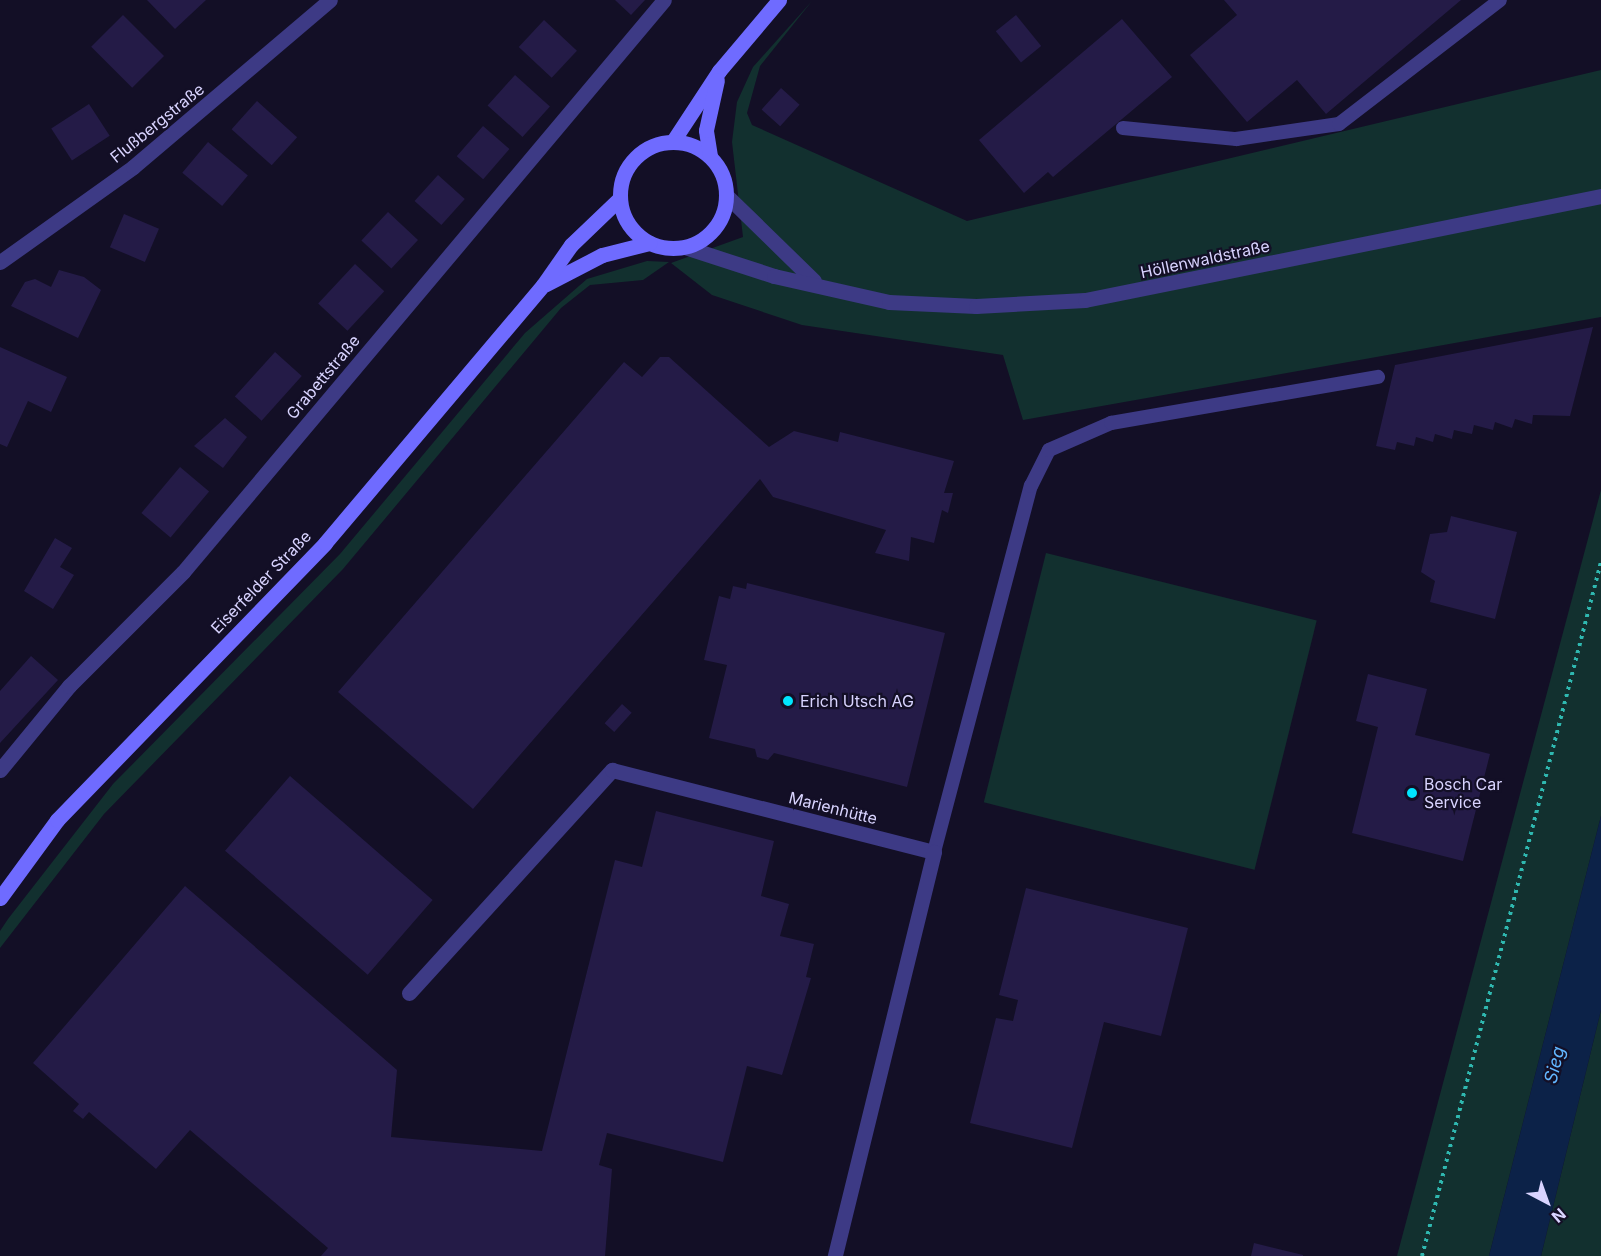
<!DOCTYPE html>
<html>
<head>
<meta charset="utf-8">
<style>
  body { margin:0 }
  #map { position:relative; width:1601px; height:1256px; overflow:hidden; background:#130f26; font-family:Inter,sans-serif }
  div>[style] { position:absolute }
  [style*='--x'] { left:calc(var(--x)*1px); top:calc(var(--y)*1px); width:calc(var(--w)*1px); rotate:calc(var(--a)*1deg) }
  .green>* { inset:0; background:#12302f; transform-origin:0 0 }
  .water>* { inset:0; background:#0c2248 }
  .building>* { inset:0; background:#241b47; transform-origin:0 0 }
  .path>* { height:4px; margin-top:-2px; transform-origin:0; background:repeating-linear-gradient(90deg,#2fb8b0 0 3px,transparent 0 7.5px) }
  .service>* { height:14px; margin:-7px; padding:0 7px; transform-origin:7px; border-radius:7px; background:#3d3a85 }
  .minor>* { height:15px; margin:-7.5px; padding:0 7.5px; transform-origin:7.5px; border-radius:7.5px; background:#3d3a85 }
  .tertiary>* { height:15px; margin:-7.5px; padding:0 7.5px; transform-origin:7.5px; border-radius:7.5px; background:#3d3a85 }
  .secondary>* { height:15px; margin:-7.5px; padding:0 7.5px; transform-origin:7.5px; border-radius:7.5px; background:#6f6bff }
  .secondary>.ring { margin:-7.5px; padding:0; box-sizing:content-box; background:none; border:15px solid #6f6bff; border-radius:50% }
  .dots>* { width:16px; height:16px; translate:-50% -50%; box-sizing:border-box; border:3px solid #130f26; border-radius:50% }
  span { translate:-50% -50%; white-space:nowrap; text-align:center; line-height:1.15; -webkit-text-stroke:4.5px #130f26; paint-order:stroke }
  .street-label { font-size:16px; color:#d9d4ff }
  .poi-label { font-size:16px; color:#d9d4ff }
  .left { translate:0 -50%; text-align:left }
  .water-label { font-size:18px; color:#62b6ff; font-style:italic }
  .north { position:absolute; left:1517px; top:1172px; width:60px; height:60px; -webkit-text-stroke:4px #130f26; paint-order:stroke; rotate:139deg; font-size:16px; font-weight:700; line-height:24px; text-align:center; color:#d9d4ff }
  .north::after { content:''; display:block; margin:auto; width:21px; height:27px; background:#d9d4ff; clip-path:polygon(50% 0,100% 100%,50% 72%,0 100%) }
</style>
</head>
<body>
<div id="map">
  <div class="green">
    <i style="clip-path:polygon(812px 1px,760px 66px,747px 113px,752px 125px,967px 221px,1601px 70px,1601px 317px,1023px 420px,1003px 355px,802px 325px,712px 295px,671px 263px,743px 237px,732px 142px,737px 102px,753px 67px)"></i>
    <i style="clip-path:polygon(647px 261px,669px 262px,643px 280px,590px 285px,561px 308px,343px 569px,104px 814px,0 948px,0 931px,8px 919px,113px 784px,340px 554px,525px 333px,587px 279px)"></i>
    <i style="clip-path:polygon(1601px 490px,1601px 816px,1489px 1256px,1397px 1256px)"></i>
    <i style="left:1046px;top:553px;width:279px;height:257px;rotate:14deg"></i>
    <i style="clip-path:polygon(1601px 1010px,1601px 1256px,1541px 1256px)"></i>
  </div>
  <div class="water">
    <i style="clip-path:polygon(1601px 816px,1601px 1010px,1541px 1256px,1489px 1256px)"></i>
  </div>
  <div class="building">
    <i style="clip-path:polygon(147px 0,206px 0,175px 29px)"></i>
    <i style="clip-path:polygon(615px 0,645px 0,631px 15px)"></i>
    <i style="clip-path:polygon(1224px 0,1461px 0,1326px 114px,1297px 80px,1247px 122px,1190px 55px,1237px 15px)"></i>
    <i style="left:123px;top:15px;width:58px;height:45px;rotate:45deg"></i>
    <i style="left:1016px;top:15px;width:40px;height:26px;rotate:51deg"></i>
    <i style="clip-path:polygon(1122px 19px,1172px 77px,1053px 177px,1048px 172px,1024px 193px,979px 140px)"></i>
    <i style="left:544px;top:20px;width:45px;height:37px;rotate:43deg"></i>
    <i style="left:515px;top:75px;width:47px;height:41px;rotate:42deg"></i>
    <i style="left:781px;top:88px;width:25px;height:29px;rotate:42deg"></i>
    <i style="left:257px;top:101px;width:54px;height:38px;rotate:42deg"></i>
    <i style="left:89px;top:104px;width:38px;height:45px;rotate:57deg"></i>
    <i style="left:483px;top:126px;width:35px;height:40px;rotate:41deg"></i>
    <i style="left:208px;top:142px;width:52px;height:40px;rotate:40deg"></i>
    <i style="left:438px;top:175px;width:36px;height:35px;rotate:42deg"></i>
    <i style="left:388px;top:212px;width:41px;height:39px;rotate:43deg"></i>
    <i style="left:124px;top:214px;width:38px;height:36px;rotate:23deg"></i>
    <i style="left:355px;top:264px;width:40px;height:54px;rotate:43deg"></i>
    <i style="clip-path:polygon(59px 270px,84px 277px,101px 290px,78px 338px,11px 306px,25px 282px,35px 279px,51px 287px)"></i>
    <i style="clip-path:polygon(1593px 327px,1570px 416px,1533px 415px,1532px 424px,1515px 419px,1512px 428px,1495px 422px,1493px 430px,1474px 425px,1472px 434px,1454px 430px,1452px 439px,1435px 434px,1433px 442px,1416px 437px,1414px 446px,1397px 442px,1395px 450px,1376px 446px,1395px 365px)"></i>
    <i style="clip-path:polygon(0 347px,67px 377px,51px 412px,28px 401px,7px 447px,0 444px)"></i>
    <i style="left:275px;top:352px;width:36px;height:60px;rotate:42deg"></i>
    <i style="clip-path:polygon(660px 357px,669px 357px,769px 447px,794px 431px,838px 442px,840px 432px,954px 461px,944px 493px,953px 493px,948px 513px,942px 510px,934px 543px,911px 537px,909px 561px,875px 553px,886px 530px,773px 497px,760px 479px,473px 809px,338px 692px,624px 362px,642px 377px)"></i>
    <i style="clip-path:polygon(225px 418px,247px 437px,223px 468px,194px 446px)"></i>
    <i style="left:180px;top:467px;width:38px;height:60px;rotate:40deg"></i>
    <i style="clip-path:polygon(1451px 516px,1517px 532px,1495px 619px,1430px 602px,1435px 581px,1421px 572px,1430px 534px,1447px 532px)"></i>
    <i style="clip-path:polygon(55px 538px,72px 548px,60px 567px,74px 575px,53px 609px,24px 591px)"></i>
    <i style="clip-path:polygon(747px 583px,945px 633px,907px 787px,774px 753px,768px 760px,757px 757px,755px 749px,709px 738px,727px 665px,704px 660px,719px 596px,730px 599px,733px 586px,746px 589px)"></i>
    <i style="clip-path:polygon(31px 656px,58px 680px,0 743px,0 691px)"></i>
    <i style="clip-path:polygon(1368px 674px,1427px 689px,1415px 735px,1490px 754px,1463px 861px,1352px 833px,1378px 727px,1356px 721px)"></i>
    <i style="left:622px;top:704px;width:13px;height:26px;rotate:42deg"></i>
    <i style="left:290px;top:776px;width:189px;height:99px;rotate:41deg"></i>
    <i style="clip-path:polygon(656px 811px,774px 841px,761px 896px,789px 904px,780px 936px,814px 944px,806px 977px,811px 978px,782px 1075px,747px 1066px,723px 1162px,607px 1133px,599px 1165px,612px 1169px,605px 1256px,321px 1256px,328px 1248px,190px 1130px,156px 1169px,89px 1112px,83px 1119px,73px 1111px,79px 1104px,33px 1063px,185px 886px,397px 1070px,391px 1137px,542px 1151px,615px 860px,642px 867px)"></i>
    <i style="clip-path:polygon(1026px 888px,1188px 928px,1161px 1036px,1104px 1022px,1072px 1148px,970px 1123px,996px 1018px,1013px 1021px,1018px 1000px,999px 995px)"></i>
    <i style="clip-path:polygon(1254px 1243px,1303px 1255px,1303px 1256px,1251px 1256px)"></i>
  </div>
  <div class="path">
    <i style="--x:1422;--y:1256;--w:717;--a:-75.54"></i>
  </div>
  <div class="service">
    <i style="--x:1123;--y:128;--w:114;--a:5.6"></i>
    <i style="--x:1236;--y:139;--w:104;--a:-8.3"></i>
    <i style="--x:1339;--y:124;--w:203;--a:-37.6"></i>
    <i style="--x:934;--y:852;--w:379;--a:-75.2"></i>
    <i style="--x:1031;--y:486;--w:40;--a:-63.4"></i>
    <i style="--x:1049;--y:450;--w:68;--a:-23.5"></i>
    <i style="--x:1111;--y:423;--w:271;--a:-9.8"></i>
  </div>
  <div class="minor">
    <i style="--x:0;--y:262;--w:163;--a:-35.5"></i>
    <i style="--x:133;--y:167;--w:258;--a:-40.3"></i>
    <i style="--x:0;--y:770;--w:109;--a:-50.6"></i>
    <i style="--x:69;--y:686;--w:161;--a:-45"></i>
    <i style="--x:183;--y:572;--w:747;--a:-49.94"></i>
    <i style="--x:409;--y:993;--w:302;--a:-47.7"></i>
    <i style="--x:612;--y:770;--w:332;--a:14.3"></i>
    <i style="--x:934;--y:852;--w:416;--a:103.8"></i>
  </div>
  <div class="tertiary">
    <i style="--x:726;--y:195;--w:123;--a:44.3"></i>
    <i style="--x:685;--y:247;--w:94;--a:18"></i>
    <i style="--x:774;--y:276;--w:118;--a:12.7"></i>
    <i style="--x:889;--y:302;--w:87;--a:2.6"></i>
    <i style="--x:976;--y:306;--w:109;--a:-3.2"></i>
    <i style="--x:1085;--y:300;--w:526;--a:-11.4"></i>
  </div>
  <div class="secondary">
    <i style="--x:673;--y:141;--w:84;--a:-56.7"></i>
    <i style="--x:719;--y:71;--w:93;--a:-49.8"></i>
    <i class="ring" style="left:620px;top:142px;width:91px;height:91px"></i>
    <i style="--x:710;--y:156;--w:26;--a:-99"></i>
    <i style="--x:706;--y:130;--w:51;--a:-77.6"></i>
    <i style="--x:546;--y:284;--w:63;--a:-27.4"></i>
    <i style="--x:602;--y:255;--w:49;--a:-14.3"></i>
    <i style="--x:0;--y:898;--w:97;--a:-53.8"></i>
    <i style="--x:57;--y:820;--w:385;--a:-45.9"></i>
    <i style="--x:325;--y:543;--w:338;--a:-49.8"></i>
    <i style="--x:543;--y:285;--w:49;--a:-55"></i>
    <i style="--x:571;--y:245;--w:66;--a:-43.8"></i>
  </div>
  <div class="dots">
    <i style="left:788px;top:701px;background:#00e5ff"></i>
    <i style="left:1412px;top:793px;background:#00e5ff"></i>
  </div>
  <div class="street-label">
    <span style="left:157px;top:123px;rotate:-39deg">Flußbergstraße</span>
    <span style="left:1205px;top:259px;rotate:-12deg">Höllenwaldstraße</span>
    <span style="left:323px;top:377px;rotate:-50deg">Grabettstraße</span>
    <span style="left:261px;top:582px;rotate:-46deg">Eiserfelder Straße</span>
    <span style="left:833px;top:808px;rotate:14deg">Marienhütte</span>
  </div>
  <div class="poi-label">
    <span class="left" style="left:800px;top:701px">Erich Utsch AG</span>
    <span class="left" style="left:1424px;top:793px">Bosch Car<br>Service</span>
  </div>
  <div class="water-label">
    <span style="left:1555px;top:1065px;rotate:-76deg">Sieg</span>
  </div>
  <div class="north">N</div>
</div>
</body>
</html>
